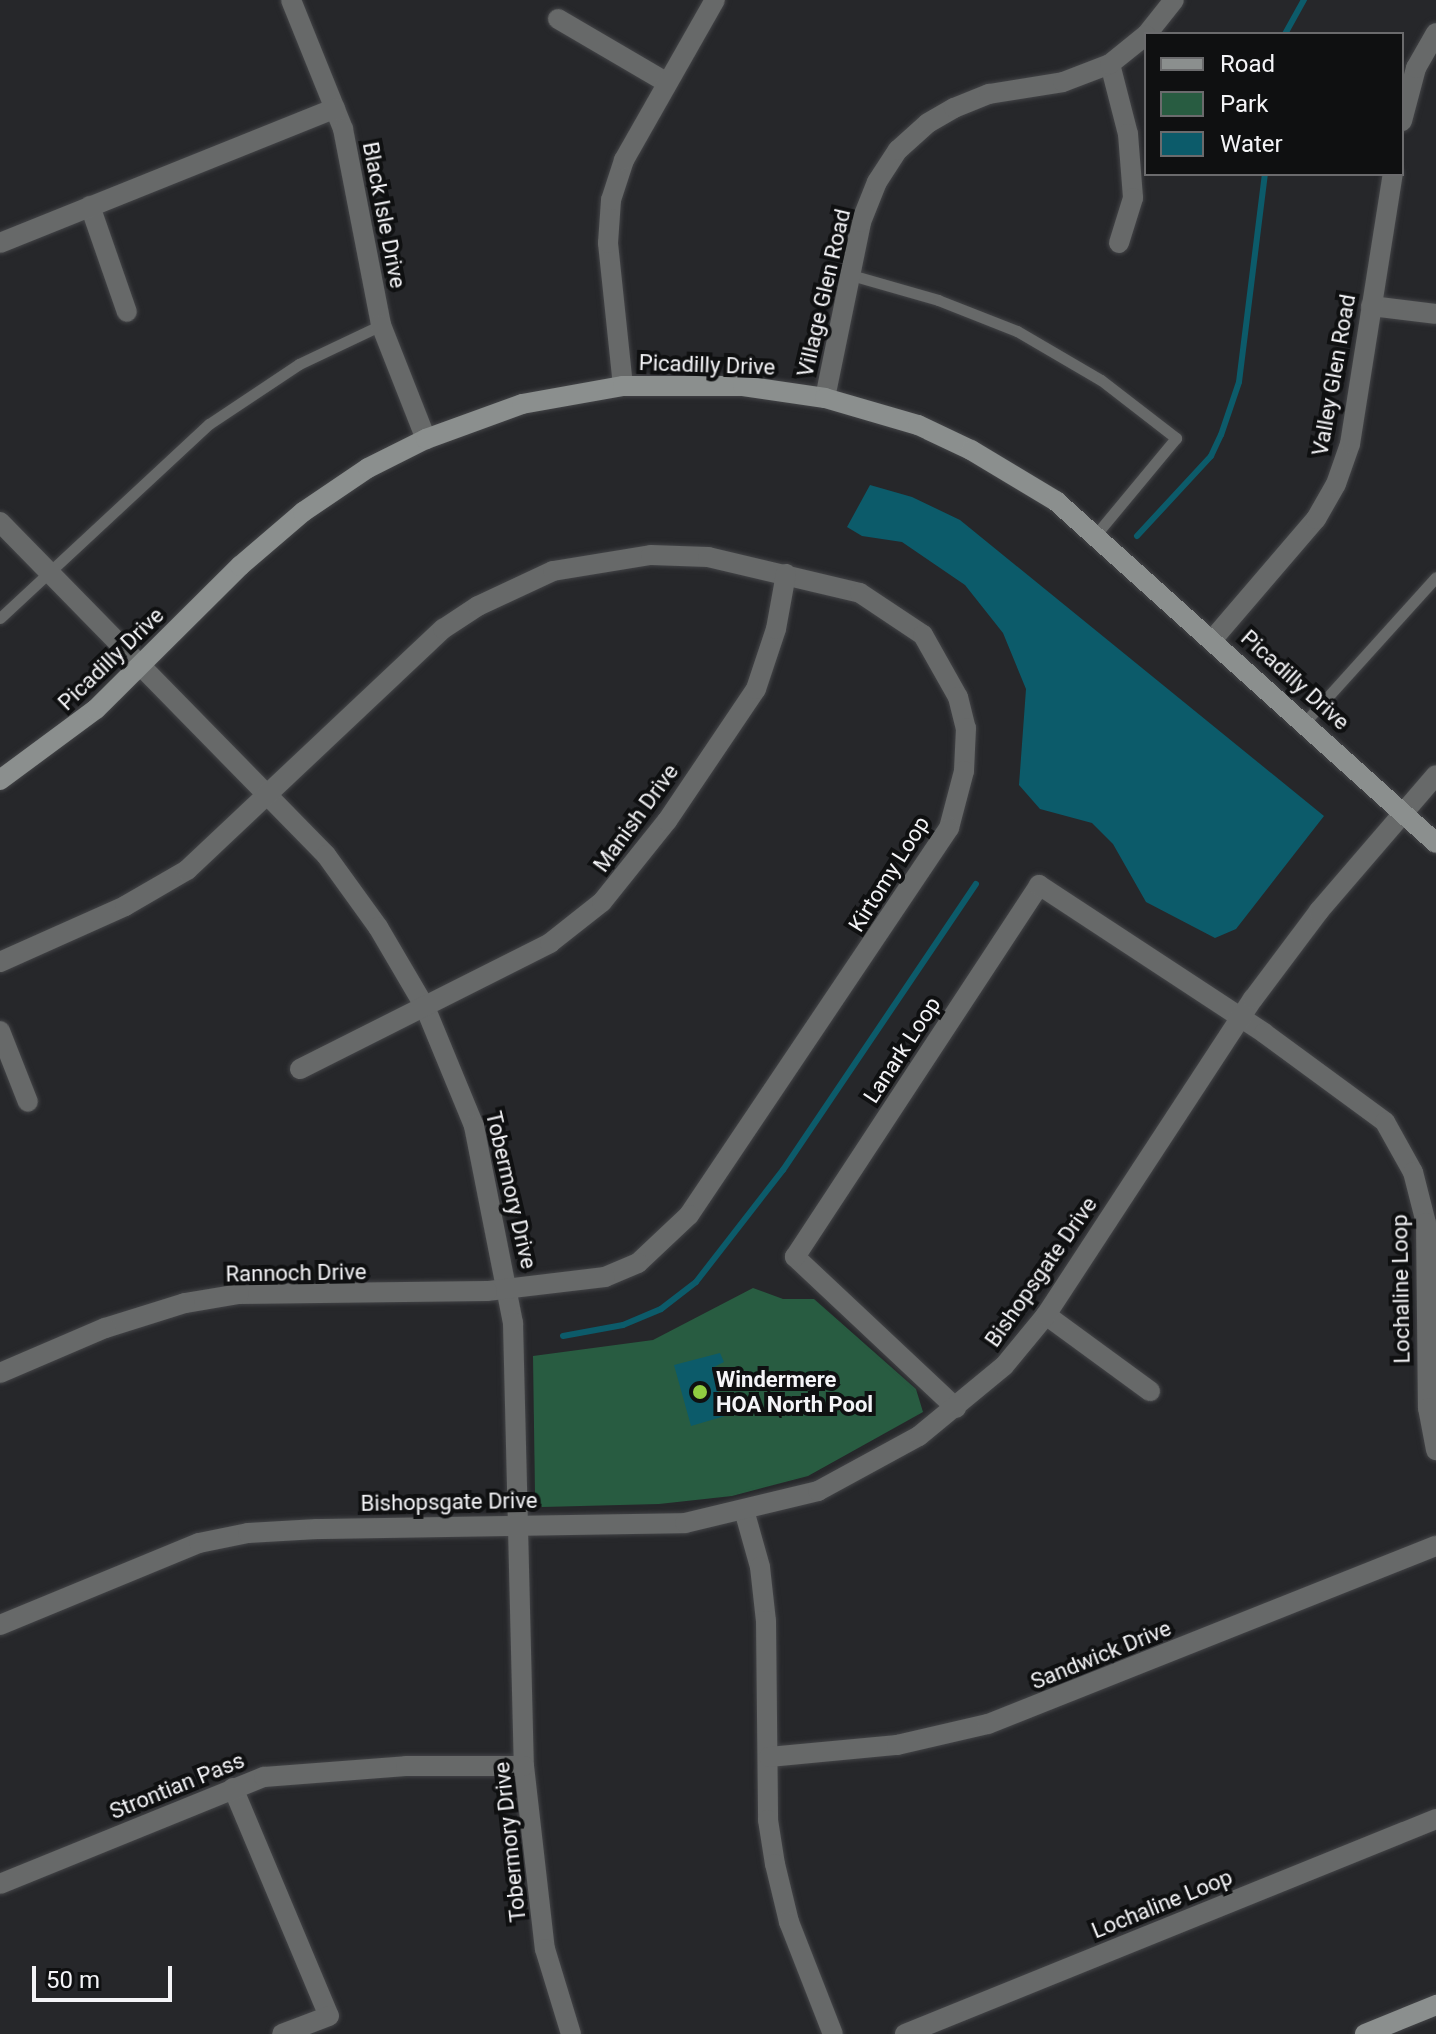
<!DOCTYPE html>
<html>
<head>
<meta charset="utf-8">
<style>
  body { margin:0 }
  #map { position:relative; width:1436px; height:2034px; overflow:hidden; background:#26272a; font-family:Roboto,sans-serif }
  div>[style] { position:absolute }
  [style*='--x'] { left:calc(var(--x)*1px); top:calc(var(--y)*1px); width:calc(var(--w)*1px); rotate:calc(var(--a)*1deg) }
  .green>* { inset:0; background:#285c41 }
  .water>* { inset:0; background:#0c5b6a }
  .stream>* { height:6px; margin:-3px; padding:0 3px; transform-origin:3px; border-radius:3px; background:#0c5b6a }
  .roads { filter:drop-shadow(0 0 2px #434447) drop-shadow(0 0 2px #434447) }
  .lane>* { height:11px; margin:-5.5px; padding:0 5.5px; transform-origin:5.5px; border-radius:5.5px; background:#676969 }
  .street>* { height:20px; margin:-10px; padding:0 10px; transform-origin:10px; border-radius:10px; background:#676969 }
  .secondary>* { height:20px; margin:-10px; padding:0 10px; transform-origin:10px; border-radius:10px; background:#8b8f8e }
  .dots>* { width:22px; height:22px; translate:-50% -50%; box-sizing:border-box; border:4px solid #0f1011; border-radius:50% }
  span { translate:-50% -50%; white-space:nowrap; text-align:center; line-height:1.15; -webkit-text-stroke:8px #0f1011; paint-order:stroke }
  .street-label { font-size:22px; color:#f4f4f7 }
  .poi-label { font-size:22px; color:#f4f4f7; font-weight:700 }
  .left { translate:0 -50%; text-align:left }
  .legend { position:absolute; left:1144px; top:32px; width:260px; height:144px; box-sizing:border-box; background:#0f1011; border:2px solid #6b6b6d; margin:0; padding:10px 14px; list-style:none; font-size:24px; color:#f4f4f7 }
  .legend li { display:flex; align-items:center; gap:16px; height:40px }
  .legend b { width:40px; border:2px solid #6b6b6d }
  .scale { position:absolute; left:32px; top:1966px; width:140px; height:36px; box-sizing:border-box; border:4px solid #f4f4f7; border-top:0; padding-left:10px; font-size:24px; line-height:28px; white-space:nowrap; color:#f4f4f7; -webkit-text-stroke:6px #0f1011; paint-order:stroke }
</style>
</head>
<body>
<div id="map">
  <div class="green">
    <i style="clip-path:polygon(753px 1288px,783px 1299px,814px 1299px,916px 1389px,923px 1412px,808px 1476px,732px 1496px,659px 1504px,542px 1507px,535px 1496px,533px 1356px,653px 1340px)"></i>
  </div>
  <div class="water">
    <i style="clip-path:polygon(870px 485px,912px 497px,960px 520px,1324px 816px,1236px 929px,1215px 938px,1146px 902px,1113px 844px,1092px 823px,1040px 809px,1019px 785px,1026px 689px,1003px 633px,965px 585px,902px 542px,862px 536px,847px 527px)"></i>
    <i style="clip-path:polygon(720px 1353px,724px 1362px,712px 1368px,725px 1416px,691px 1426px,674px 1365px)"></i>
  </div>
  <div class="stream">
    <i style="--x:1285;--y:34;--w:39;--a:-61"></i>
    <i style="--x:1137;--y:536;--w:109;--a:-47.2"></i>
    <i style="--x:1211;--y:456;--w:23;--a:-65"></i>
    <i style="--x:1221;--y:435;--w:56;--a:-71.2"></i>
    <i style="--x:1239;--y:382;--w:210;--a:-82.9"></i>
    <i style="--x:563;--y:1336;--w:61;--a:-10.4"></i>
    <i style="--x:623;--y:1325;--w:41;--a:-22.8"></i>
    <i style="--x:661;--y:1309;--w:44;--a:-37.6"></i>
    <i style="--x:696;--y:1282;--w:142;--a:-52.2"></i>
    <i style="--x:783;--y:1170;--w:345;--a:-56"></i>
  </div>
  <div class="roads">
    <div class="lane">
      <i style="--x:851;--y:275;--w:91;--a:16"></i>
      <i style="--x:938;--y:300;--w:85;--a:21.4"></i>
      <i style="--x:1017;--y:331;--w:97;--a:30.3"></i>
      <i style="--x:1101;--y:380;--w:95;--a:37.7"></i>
      <i style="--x:1176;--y:438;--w:124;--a:129.7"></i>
      <i style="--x:0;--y:618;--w:285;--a:-42.9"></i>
      <i style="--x:209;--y:424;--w:108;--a:-33.7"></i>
      <i style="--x:299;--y:364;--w:91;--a:-25.4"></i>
      <i style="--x:1305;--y:722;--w:195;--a:-47.9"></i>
    </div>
    <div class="street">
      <i style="--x:291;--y:0;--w:139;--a:68"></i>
      <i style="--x:343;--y:129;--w:200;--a:79"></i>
      <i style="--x:381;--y:325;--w:123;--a:68.5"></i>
      <i style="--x:558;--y:19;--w:125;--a:30.3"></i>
      <i style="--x:1147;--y:34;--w:43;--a:-51.5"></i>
      <i style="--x:1110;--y:64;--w:72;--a:75.6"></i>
      <i style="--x:1128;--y:134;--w:64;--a:85.5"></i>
      <i style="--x:1133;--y:198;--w:47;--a:107.3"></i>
      <i style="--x:1402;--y:121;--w:55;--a:-75.2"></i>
      <i style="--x:1416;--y:68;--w:40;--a:-60.3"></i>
      <i style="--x:90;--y:206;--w:112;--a:70.8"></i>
      <i style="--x:0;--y:243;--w:361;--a:-21.9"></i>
      <i style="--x:1371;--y:306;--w:65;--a:7"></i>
      <i style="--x:623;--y:386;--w:144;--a:-96"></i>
      <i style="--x:608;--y:243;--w:43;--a:-86"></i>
      <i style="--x:611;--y:200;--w:42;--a:-72"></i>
      <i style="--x:624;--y:160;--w:184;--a:-60.4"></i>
      <i style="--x:825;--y:398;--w:180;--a:-78.4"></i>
      <i style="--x:861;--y:222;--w:43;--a:-68.2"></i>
      <i style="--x:877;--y:182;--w:38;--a:-57"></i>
      <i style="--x:898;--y:150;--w:40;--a:-42"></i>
      <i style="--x:928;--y:123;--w:30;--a:-30"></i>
      <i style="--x:954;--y:108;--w:38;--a:-22"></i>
      <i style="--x:989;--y:94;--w:75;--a:-9.2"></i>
      <i style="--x:1063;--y:82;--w:50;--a:-21"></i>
      <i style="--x:1110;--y:64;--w:46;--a:-38.9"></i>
      <i style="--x:0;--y:522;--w:466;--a:45.6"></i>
      <i style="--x:326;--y:855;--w:89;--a:54.2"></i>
      <i style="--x:378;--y:927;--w:93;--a:59.6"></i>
      <i style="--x:425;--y:1007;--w:129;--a:67.6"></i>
      <i style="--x:474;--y:1126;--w:201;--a:78.8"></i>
      <i style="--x:513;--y:1323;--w:443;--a:88.6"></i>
      <i style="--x:524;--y:1766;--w:184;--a:83.5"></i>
      <i style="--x:545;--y:1949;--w:89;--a:73"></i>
      <i style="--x:1213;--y:639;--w:158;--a:-49.4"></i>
      <i style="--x:1316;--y:519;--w:40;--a:-60.3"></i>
      <i style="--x:1336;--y:484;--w:42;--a:-70.7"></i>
      <i style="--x:1350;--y:444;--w:273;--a:-81"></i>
      <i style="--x:0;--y:962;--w:137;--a:-24.1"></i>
      <i style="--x:125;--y:906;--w:72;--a:-30.1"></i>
      <i style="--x:187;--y:870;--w:352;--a:-43.3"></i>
      <i style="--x:443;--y:629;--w:42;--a:-33.3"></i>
      <i style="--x:478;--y:606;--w:83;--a:-25"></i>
      <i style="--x:553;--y:571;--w:99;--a:-9.3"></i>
      <i style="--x:651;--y:555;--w:57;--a:2"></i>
      <i style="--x:708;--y:557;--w:156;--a:13.3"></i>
      <i style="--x:860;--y:593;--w:76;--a:33.7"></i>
      <i style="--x:923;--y:635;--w:71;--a:60.6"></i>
      <i style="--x:958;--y:697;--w:32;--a:76"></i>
      <i style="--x:966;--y:728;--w:43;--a:92.7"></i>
      <i style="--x:964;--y:771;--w:59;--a:104.7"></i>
      <i style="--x:949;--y:828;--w:466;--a:123.9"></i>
      <i style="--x:689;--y:1215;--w:70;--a:136.7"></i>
      <i style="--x:638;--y:1263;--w:36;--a:157"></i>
      <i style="--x:605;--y:1277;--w:119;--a:173.2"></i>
      <i style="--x:487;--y:1291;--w:248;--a:179.3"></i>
      <i style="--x:239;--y:1294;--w:55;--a:170.5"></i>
      <i style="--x:185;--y:1303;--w:84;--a:162.6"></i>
      <i style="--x:105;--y:1328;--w:114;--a:156.8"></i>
      <i style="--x:0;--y:1031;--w:76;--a:68.5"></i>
      <i style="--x:300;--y:1069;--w:280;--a:-26.7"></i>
      <i style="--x:550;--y:943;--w:66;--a:-38.3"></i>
      <i style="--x:602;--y:902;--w:104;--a:-51.3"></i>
      <i style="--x:667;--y:821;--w:159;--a:-56"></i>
      <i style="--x:756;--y:689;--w:63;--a:-71.6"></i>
      <i style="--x:776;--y:629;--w:56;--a:-79.7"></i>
      <i style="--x:1046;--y:1315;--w:129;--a:36.2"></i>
      <i style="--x:956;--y:1408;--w:221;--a:-136.8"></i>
      <i style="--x:795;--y:1257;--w:445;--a:-56.7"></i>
      <i style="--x:1039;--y:885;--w:269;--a:33.3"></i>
      <i style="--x:1264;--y:1033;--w:150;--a:36.3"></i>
      <i style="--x:1385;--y:1122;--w:57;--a:60.8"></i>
      <i style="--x:1413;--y:1172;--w:53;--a:75.7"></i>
      <i style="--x:1426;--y:1223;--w:185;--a:89.4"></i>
      <i style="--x:1428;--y:1408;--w:43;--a:79.2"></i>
      <i style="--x:744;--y:1510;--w:59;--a:74.3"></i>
      <i style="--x:760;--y:1567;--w:54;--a:83.7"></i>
      <i style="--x:766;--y:1621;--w:199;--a:89.4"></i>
      <i style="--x:768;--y:1820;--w:45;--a:81"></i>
      <i style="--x:775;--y:1864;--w:60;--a:76.4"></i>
      <i style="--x:789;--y:1922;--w:120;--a:68.6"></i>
      <i style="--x:0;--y:1625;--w:215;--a:-22.4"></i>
      <i style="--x:199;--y:1543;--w:50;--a:-11.5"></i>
      <i style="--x:248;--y:1533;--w:69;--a:-3.3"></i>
      <i style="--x:317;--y:1529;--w:368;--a:-0.9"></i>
      <i style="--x:685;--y:1523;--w:137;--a:-13.5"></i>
      <i style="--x:818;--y:1491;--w:115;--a:-28.6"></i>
      <i style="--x:919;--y:1436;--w:110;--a:-39.5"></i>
      <i style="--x:1004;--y:1366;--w:66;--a:-50.5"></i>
      <i style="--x:1046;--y:1315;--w:378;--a:-56.8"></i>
      <i style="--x:1253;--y:999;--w:110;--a:-53.1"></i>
      <i style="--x:1319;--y:911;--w:179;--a:-49.3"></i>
      <i style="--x:769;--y:1757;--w:129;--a:-5.4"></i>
      <i style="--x:897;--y:1745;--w:93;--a:-13"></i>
      <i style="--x:988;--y:1724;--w:482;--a:-21.7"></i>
      <i style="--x:233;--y:1788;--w:247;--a:67.2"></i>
      <i style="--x:329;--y:2016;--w:50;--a:159"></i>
      <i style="--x:0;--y:1884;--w:285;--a:-22.1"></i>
      <i style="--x:264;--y:1777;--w:142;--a:-4.4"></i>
      <i style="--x:406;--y:1766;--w:118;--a:0"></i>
      <i style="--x:905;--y:2034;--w:573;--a:-22.04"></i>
    </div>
    <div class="secondary">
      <i style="--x:0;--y:780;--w:119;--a:-36.5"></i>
      <i style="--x:96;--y:709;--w:203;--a:-44.8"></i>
      <i style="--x:240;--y:566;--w:83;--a:-40.6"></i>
      <i style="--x:303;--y:512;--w:78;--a:-34.1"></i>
      <i style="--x:368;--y:468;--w:65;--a:-26.6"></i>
      <i style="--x:426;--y:439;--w:102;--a:-20"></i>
      <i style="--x:522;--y:404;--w:103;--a:-10.1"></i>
      <i style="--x:623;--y:386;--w:120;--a:0"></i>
      <i style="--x:743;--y:386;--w:83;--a:8.3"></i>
      <i style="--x:825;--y:398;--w:97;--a:16.2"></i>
      <i style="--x:918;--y:425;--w:59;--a:25.3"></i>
      <i style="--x:971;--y:450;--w:99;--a:31"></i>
      <i style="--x:1056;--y:501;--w:511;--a:41.99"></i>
      <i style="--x:1365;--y:2034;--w:77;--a:-22.2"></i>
    </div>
  </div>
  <div class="dots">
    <i style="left:700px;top:1392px;background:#90cd41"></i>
  </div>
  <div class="street-label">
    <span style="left:384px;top:215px;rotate:79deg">Black Isle Drive</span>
    <span style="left:824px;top:293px;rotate:-77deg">Village Glen Road</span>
    <span style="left:707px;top:365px;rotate:2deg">Picadilly Drive</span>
    <span style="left:1334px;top:375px;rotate:-80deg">Valley Glen Road</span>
    <span style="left:111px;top:659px;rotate:-44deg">Picadilly Drive</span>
    <span style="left:1295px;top:680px;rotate:42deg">Picadilly Drive</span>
    <span style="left:636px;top:818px;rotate:-54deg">Manish Drive</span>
    <span style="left:889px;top:874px;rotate:-58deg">Kirtomy Loop</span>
    <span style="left:902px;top:1050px;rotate:-57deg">Lanark Loop</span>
    <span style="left:511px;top:1190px;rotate:77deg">Tobermory Drive</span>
    <span style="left:1041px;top:1272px;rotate:-55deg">Bishopsgate Drive</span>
    <span style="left:296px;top:1273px;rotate:-1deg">Rannoch Drive</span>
    <span style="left:1401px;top:1289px;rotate:-91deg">Lochaline Loop</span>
    <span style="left:449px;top:1502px;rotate:-1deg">Bishopsgate Drive</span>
    <span style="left:1101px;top:1655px;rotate:-22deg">Sandwick Drive</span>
    <span style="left:177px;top:1786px;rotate:-22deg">Strontian Pass</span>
    <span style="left:510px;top:1842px;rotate:-96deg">Tobermory Drive</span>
    <span style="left:1162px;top:1904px;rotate:-22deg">Lochaline Loop</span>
  </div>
  <div class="poi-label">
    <span class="left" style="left:716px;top:1392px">Windermere<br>HOA North Pool</span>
  </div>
  <ul class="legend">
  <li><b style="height:10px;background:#8b8f8e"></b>Road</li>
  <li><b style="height:22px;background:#285c41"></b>Park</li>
  <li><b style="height:22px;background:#0c5b6a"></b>Water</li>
  </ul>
  <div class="scale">50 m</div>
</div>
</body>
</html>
